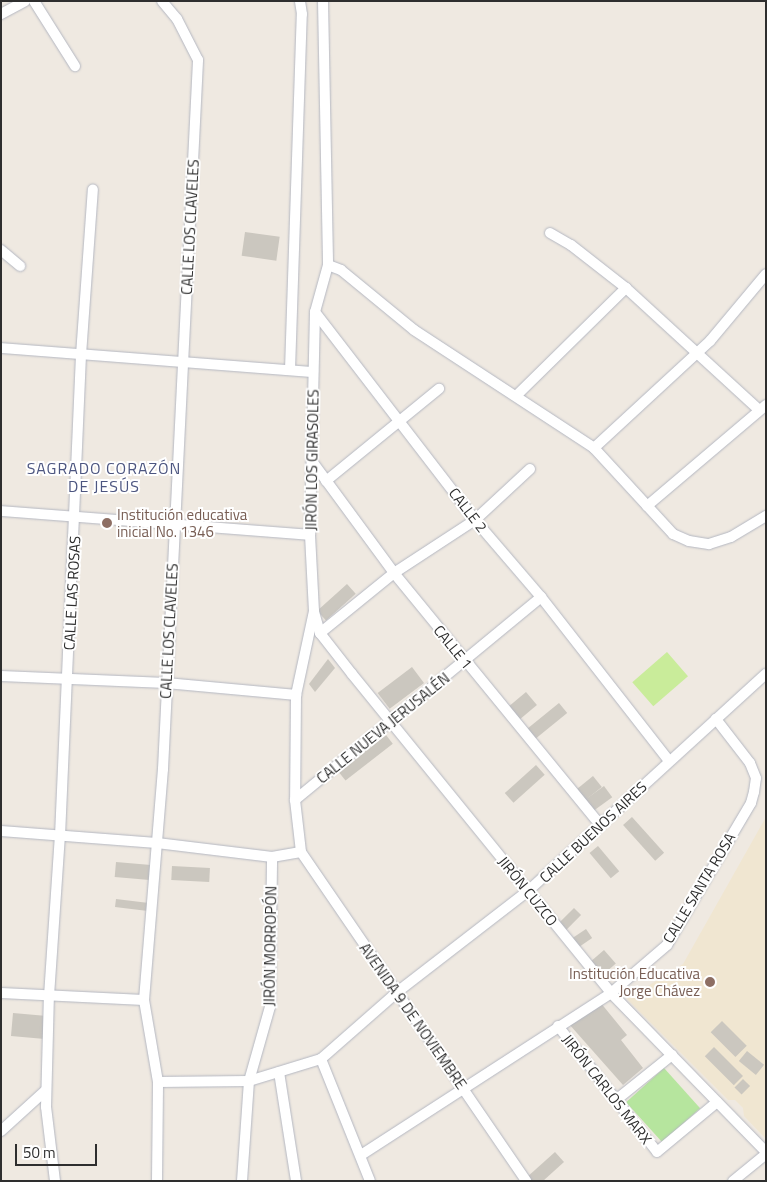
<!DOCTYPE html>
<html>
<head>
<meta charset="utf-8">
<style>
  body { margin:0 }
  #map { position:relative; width:767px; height:1182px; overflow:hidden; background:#efe9e1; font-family:"Titillium Web",sans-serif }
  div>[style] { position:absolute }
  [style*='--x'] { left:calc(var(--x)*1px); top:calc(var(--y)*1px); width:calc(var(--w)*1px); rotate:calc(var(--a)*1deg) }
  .education>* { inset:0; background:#f0e6d1 }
  .green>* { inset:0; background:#b6e59e; transform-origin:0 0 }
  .pitch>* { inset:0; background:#c9ec9a; transform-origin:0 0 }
  .building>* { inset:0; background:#cbc7bf; transform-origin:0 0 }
  .roads { filter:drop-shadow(0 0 1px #b4b7c1) drop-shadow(0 0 1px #b4b7c1) }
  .minor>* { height:10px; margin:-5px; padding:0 5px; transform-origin:5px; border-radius:5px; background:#fff }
  .dots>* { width:14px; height:14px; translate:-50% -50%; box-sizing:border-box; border:2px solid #fff; border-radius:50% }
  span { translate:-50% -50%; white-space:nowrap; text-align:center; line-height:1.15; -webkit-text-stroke:4px #fff; paint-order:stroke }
  .street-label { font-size:15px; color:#2e2e2e }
  .education-label { font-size:15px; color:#785e54 }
  .left { translate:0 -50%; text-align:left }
  .right { translate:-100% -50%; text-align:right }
  .neighbourhood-label { font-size:16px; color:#4d5680; letter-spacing:1px }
  .frame { position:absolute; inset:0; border:2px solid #2e2e2e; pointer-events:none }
  .scale { position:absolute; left:15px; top:1144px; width:82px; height:22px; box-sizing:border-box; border:2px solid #2e2e2e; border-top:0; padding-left:6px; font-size:15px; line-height:18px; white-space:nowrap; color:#2e2e2e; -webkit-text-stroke:4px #fff; paint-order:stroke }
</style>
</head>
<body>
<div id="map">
  <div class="education">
    <i style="clip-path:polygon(766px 817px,766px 1139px,744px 1116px,743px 1108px,735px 1100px,728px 1100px,627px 999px,683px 964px)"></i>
  </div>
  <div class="green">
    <i style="left:664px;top:1068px;width:54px;height:51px;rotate:48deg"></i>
  </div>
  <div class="pitch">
    <i style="left:667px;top:652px;width:32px;height:46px;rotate:49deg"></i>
  </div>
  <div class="building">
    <i style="left:245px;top:232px;width:35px;height:24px;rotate:8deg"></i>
    <i style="left:347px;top:584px;width:13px;height:40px;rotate:48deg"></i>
    <i style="clip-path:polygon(328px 659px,335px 668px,315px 692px,309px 684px)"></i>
    <i style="left:412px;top:667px;width:20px;height:43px;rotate:53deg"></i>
    <i style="left:526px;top:692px;width:17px;height:23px;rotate:50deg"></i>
    <i style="left:559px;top:703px;width:13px;height:42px;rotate:51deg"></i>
    <i style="left:386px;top:735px;width:11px;height:60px;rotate:52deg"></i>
    <i style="left:536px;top:765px;width:13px;height:42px;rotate:48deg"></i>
    <i style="left:593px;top:776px;width:14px;height:23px;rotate:51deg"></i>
    <i style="left:604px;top:786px;width:14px;height:26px;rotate:54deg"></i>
    <i style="left:632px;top:817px;width:48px;height:12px;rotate:48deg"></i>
    <i style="left:598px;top:846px;width:33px;height:11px;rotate:50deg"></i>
    <i style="left:116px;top:862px;width:38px;height:15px;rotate:5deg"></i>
    <i style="left:172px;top:866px;width:38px;height:14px;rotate:3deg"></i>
    <i style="left:116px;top:899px;width:33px;height:8px;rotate:7deg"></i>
    <i style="left:574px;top:908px;width:10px;height:21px;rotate:45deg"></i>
    <i style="left:586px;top:929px;width:11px;height:19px;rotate:56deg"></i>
    <i style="left:604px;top:950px;width:18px;height:18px;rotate:49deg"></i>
    <i style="clip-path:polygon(600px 1002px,627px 1035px,621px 1040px,643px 1068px,623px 1085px,569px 1024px)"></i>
    <i style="left:13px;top:1013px;width:34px;height:23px;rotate:5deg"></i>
    <i style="left:722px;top:1021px;width:35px;height:16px;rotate:45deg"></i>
    <i style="left:714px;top:1047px;width:41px;height:13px;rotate:45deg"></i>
    <i style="left:747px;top:1051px;width:22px;height:13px;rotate:39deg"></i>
    <i style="left:743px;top:1079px;width:10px;height:12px;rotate:45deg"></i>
    <i style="clip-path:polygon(555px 1152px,564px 1162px,543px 1181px,528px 1181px,526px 1178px)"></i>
  </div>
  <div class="roads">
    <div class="minor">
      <i style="--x:34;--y:1;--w:77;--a:57.8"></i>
      <i style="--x:323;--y:1;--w:264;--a:88.9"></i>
      <i style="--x:328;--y:265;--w:49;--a:105.5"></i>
      <i style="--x:315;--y:312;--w:223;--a:91.3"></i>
      <i style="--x:310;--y:535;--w:76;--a:87"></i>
      <i style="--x:314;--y:611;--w:86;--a:102.1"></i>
      <i style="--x:296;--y:695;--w:105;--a:90.5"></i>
      <i style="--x:295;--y:800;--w:52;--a:83.4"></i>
      <i style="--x:301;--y:852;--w:399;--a:55.6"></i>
      <i style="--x:1;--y:14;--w:27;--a:-28"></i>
      <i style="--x:550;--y:233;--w:24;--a:30"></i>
      <i style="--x:571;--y:245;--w:70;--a:38"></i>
      <i style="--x:626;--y:288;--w:180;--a:42.5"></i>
      <i style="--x:1;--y:250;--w:25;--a:40"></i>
      <i style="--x:328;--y:265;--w:14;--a:21"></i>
      <i style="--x:341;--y:270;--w:94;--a:39.4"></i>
      <i style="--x:414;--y:330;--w:215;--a:33.2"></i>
      <i style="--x:594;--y:448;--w:117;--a:47.4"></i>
      <i style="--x:673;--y:534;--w:17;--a:24"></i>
      <i style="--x:689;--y:541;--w:20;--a:9"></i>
      <i style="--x:709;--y:544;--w:23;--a:-18"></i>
      <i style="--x:731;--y:537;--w:41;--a:-31"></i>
      <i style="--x:315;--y:312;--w:262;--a:52.4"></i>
      <i style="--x:475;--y:520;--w:101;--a:49.4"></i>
      <i style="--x:541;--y:597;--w:208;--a:52"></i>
      <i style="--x:1;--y:348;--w:313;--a:4.4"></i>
      <i style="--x:290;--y:370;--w:356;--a:-88.1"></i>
      <i style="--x:302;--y:14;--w:13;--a:-99"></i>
      <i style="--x:517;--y:395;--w:153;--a:-44.5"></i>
      <i style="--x:594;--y:448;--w:158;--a:-42.7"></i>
      <i style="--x:710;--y:341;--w:87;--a:-50.1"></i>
      <i style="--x:314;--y:464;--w:135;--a:53.7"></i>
      <i style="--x:394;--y:573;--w:325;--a:50.7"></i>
      <i style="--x:326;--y:481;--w:146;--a:-39.2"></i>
      <i style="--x:647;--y:506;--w:156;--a:-40.3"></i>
      <i style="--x:1;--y:511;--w:310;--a:4.4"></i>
      <i style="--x:314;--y:612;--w:22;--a:74"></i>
      <i style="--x:320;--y:633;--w:52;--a:52"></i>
      <i style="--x:352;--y:674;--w:411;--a:50.9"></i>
      <i style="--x:611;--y:993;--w:222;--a:45.7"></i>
      <i style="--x:320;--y:633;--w:95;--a:-39"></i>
      <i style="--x:394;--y:573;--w:97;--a:-33.2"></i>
      <i style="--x:475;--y:520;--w:75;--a:-42.8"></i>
      <i style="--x:1;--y:676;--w:165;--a:2.4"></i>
      <i style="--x:166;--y:683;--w:131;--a:5.3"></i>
      <i style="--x:295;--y:800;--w:319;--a:-39.5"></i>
      <i style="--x:1;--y:831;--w:156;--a:4.4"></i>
      <i style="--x:157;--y:843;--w:116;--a:6.9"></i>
      <i style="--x:1;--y:993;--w:143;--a:2.8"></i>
      <i style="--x:558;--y:1026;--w:160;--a:51.8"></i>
      <i style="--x:657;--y:1152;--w:78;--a:-39.8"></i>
      <i style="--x:321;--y:1059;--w:131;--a:68.1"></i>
      <i style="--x:279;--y:1072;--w:110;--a:81.1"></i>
      <i style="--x:158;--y:1082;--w:91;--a:-0.6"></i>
      <i style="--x:249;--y:1081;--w:75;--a:-17"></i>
      <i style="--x:321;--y:1059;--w:100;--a:-41.3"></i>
      <i style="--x:396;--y:993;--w:167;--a:-37.7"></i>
      <i style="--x:528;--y:891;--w:322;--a:-42.4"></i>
      <i style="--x:616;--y:1100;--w:72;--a:-38.8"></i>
      <i style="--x:1;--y:1131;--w:61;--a:-42.3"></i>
      <i style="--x:361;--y:1155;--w:298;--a:-32.9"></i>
      <i style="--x:611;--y:993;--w:74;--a:-40.6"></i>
      <i style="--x:667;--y:945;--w:165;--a:-59.4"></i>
      <i style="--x:751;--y:803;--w:11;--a:-75"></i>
      <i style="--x:754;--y:792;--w:14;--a:-82"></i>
      <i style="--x:756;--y:778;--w:16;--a:-112"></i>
      <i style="--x:750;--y:763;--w:56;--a:-127.7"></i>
      <i style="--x:55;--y:1181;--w:75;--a:-96.9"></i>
      <i style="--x:46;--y:1107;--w:111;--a:-88.5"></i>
      <i style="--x:49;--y:996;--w:160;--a:-86.1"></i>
      <i style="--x:60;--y:836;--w:481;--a:-87.5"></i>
      <i style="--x:81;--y:355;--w:166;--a:-85.9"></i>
      <i style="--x:157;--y:1181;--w:99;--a:-89.4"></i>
      <i style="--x:158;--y:1082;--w:83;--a:-99.7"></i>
      <i style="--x:144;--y:1000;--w:232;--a:-85.3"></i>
      <i style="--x:163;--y:769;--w:710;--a:-87.17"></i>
      <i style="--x:198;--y:60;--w:46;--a:-117.1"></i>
      <i style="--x:177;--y:19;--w:23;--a:-130"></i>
      <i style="--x:242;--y:1181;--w:100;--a:-86"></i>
      <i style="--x:249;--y:1081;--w:77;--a:-74.2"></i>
      <i style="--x:270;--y:1007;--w:150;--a:-89.2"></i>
      <i style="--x:272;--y:857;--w:29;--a:-10"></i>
      <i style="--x:733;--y:1181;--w:43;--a:-39.3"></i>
    </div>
  </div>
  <div class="dots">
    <i style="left:107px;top:523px;background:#8d6e63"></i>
    <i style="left:710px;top:982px;background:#8d6e63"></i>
  </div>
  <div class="street-label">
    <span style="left:190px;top:227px;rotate:-87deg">CALLE LOS CLAVELES</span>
    <span style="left:312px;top:460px;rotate:-89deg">JIRÓN LOS GIRASOLES</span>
    <span style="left:468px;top:510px;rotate:52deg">CALLE 2</span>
    <span style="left:72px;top:593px;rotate:-87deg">CALLE LAS ROSAS</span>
    <span style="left:169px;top:631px;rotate:-87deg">CALLE LOS CLAVELES</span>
    <span style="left:453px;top:647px;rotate:51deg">CALLE 1</span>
    <span style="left:383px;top:728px;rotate:-39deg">CALLE NUEVA JERUSALÉN</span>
    <span style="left:593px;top:832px;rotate:-43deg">CALLE BUENOS AIRES</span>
    <span style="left:699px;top:888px;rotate:-59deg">CALLE SANTA ROSA</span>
    <span style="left:528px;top:891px;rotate:51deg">JIRÓN CUZCO</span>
    <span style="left:270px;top:946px;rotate:-89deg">JIRÓN MORROPÓN</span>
    <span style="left:413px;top:1016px;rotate:55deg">AVENIDA 9 DE NOVIEMBRE</span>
    <span style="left:607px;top:1089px;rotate:52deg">JIRÓN CARLOS MARX</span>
  </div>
  <div class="education-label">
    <span class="left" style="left:117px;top:523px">Institución educativa<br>inicial No. 1346</span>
    <span class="right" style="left:700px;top:982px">Institución Educativa<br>Jorge Chávez</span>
  </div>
  <div class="neighbourhood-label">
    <span style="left:104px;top:477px">SAGRADO CORAZÓN<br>DE JESÚS</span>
  </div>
  <div class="frame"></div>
  <div class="scale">50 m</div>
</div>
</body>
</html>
